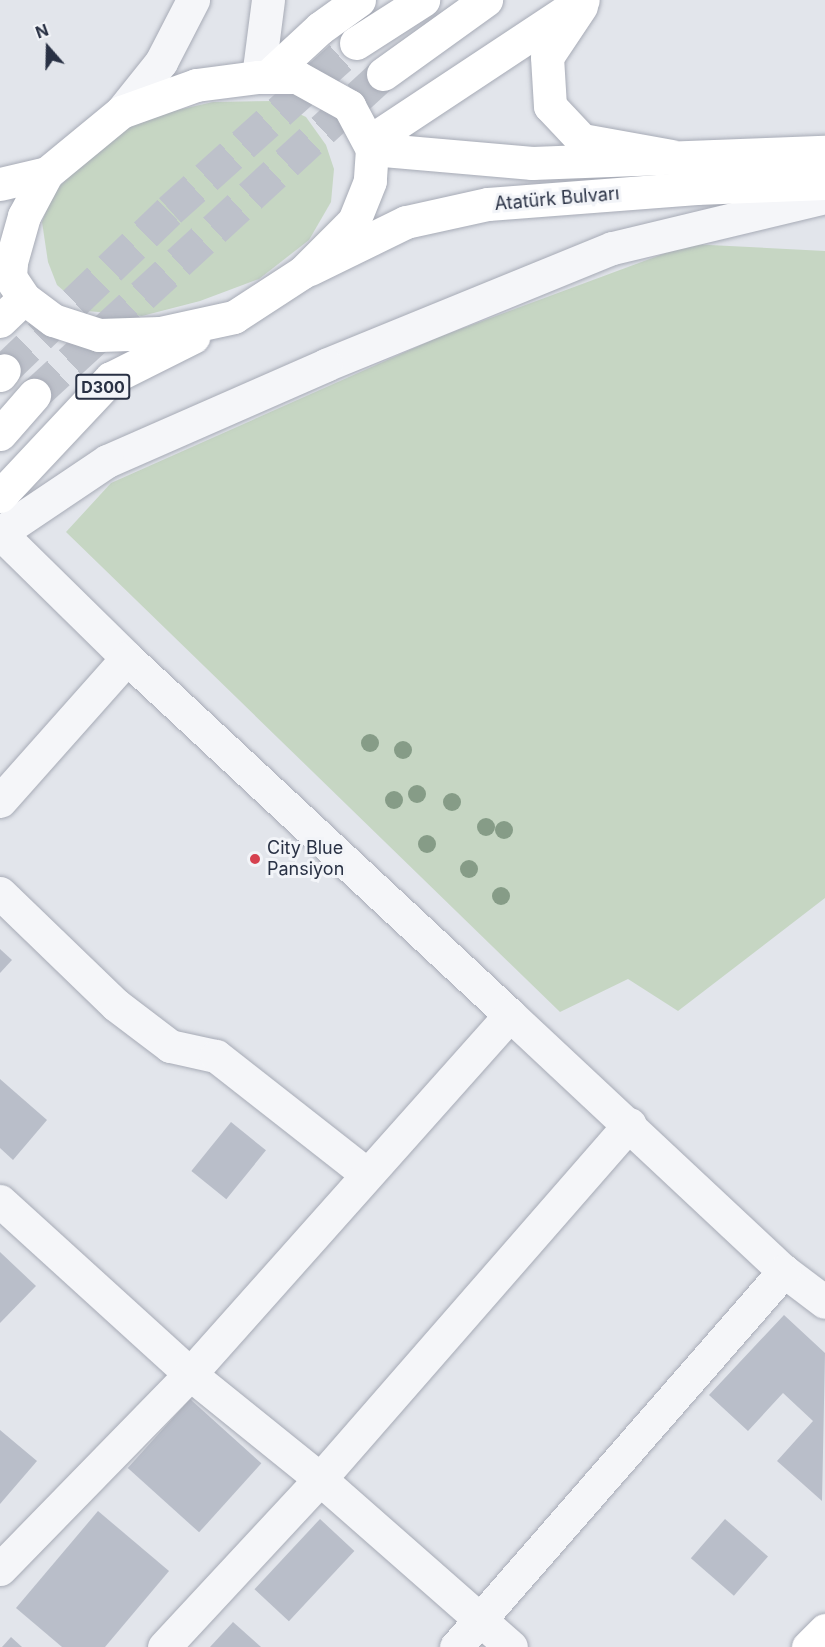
<!DOCTYPE html>
<html>
<head>
<meta charset="utf-8">
<style>
  body { margin:0 }
  #map { position:relative; width:825px; height:1647px; overflow:hidden; background:#e2e5eb; font-family:Inter,sans-serif }
  div>[style] { position:absolute }
  [style*='--x'] { left:calc(var(--x)*1px); top:calc(var(--y)*1px); width:calc(var(--w)*1px); rotate:calc(var(--a)*1deg) }
  .green>* { inset:0; background:#c6d6c3 }
  .building>* { inset:0; background:#b9bec9; transform-origin:0 0 }
  .highway-tunnel>* { height:33px; margin-top:-16.5px; transform-origin:0; background:repeating-linear-gradient(90deg,#bdc1ca 0 33px,transparent 0 49px) }
  .roads { filter:drop-shadow(0 0 2px #a7abb6) drop-shadow(0 0 2px #a7abb6) }
  .minor>* { height:33px; margin:-16.5px; padding:0 16.5px; transform-origin:16.5px; border-radius:16.5px; background:#f5f6f9 }
  .major>* { height:33px; margin:-16.5px; padding:0 16.5px; transform-origin:16.5px; border-radius:16.5px; background:#fff }
  .highway>* { height:33px; margin:-16.5px; padding:0 16.5px; transform-origin:16.5px; border-radius:16.5px; background:#fff }
  .trees>* { width:18px; height:18px; margin:-9px; border-radius:50%; background:#869c87 }
  .dots>* { width:16px; height:16px; translate:-50% -50%; box-sizing:border-box; border:3px solid #f2f4f8; border-radius:50% }
  span { translate:-50% -50%; white-space:nowrap; text-align:center; line-height:1.15; -webkit-text-stroke:6px #f2f4f8; paint-order:stroke }
  .shield-label span { padding:2px 4px; background:#f2f4f8; border:2px solid; border-radius:4px; -webkit-text-stroke-width:0 }
  .shield-label { font-size:16px; color:#293144; font-weight:700 }
  .street-label { font-size:18px; color:#293144 }
  .poi-label { font-size:18px; color:#293144 }
  .left { translate:0 -50%; text-align:left }
  .north { position:absolute; left:18px; top:18px; width:60px; height:60px; -webkit-text-stroke:4px #f2f4f8; paint-order:stroke; rotate:340deg; font-size:16px; font-weight:700; line-height:24px; text-align:center; color:#293144 }
  .north::after { content:''; display:block; margin:auto; width:21px; height:27px; background:#293144; clip-path:polygon(50% 0,100% 100%,50% 72%,0 100%) }
</style>
</head>
<body>
<div id="map">
  <div class="green">
    <i style="clip-path:polygon(272px 101px,306px 117px,326px 145px,334px 169px,331px 202px,309px 240px,259px 279px,200px 301px,142px 316px,87px 311px,57px 285px,48px 262px,42px 222px,53px 193px,96px 149px,133px 125px,169px 112px,213px 102px)"></i>
    <i style="clip-path:polygon(690px 244px,825px 251px,825px 898px,678px 1011px,628px 979px,560px 1012px,66px 532px,111px 483px,439px 337px)"></i>
  </div>
  <div class="building">
    <i style="clip-path:polygon(0 949px,12px 960px,0 973px)"></i>
    <i style="clip-path:polygon(0 1079px,47px 1120px,13px 1160px,0 1148px)"></i>
    <i style="left:231px;top:1122px;width:45px;height:63px;rotate:39deg"></i>
    <i style="clip-path:polygon(0 1252px,36px 1286px,0 1323px)"></i>
    <i style="clip-path:polygon(784px 1315px,825px 1353px,822px 1501px,777px 1461px,813px 1421px,783px 1393px,748px 1431px,709px 1395px)"></i>
    <i style="left:190px;top:1399px;width:96px;height:93px;rotate:42deg"></i>
    <i style="clip-path:polygon(0 1430px,37px 1461px,0 1504px)"></i>
    <i style="clip-path:polygon(98px 1511px,169px 1571px,105px 1647px,62px 1647px,16px 1608px)"></i>
    <i style="left:320px;top:1519px;width:47px;height:96px;rotate:43deg"></i>
    <i style="left:725px;top:1519px;width:57px;height:52px;rotate:41deg"></i>
    <i style="clip-path:polygon(233px 1622px,261px 1647px,210px 1647px)"></i>
    <i style="clip-path:polygon(11px 1637px,22px 1647px,2px 1647px)"></i>
  </div>
  <div class="highway-tunnel">
    <i style="--x:4;--y:370;--w:231;--a:-43.9"></i>
    <i style="--x:170;--y:210;--w:250;--a:-41.9"></i>
    <i style="--x:34;--y:395;--w:474;--a:-42.6"></i>
  </div>
  <div class="roads">
    <div class="minor">
      <i style="--x:258;--y:77;--w:78;--a:-82.6"></i>
      <i style="--x:121;--y:112;--w:64;--a:-51.3"></i>
      <i style="--x:161;--y:62;--w:70;--a:-62.7"></i>
      <i style="--x:825;--y:197;--w:219;--a:166.5"></i>
      <i style="--x:612;--y:248;--w:309;--a:157.8"></i>
      <i style="--x:326;--y:365;--w:239;--a:156.3"></i>
      <i style="--x:107;--y:461;--w:129;--a:146.1"></i>
      <i style="--x:0;--y:533;--w:178;--a:44.5"></i>
      <i style="--x:127;--y:658;--w:524;--a:42.99"></i>
      <i style="--x:510;--y:1015;--w:375;--a:43.1"></i>
      <i style="--x:784;--y:1271;--w:51;--a:37.1"></i>
      <i style="--x:0;--y:801;--w:191;--a:-48.4"></i>
      <i style="--x:0;--y:893;--w:161;--a:44"></i>
      <i style="--x:116;--y:1005;--w:68;--a:37.2"></i>
      <i style="--x:170;--y:1046;--w:47;--a:12.3"></i>
      <i style="--x:216;--y:1056;--w:189;--a:38.1"></i>
      <i style="--x:0;--y:1201;--w:257;--a:42.3"></i>
      <i style="--x:190;--y:1374;--w:167;--a:38.9"></i>
      <i style="--x:320;--y:1479;--w:254;--a:41.3"></i>
      <i style="--x:0;--y:1569;--w:272;--a:-45.7"></i>
      <i style="--x:190;--y:1374;--w:481;--a:-48.3"></i>
      <i style="--x:164;--y:1647;--w:229;--a:-47.1"></i>
      <i style="--x:320;--y:1479;--w:471;--a:-48.9"></i>
      <i style="--x:456;--y:1647;--w:499;--a:-48.9"></i>
    </div>
    <div class="major">
      <i style="--x:372;--y:149;--w:161;--a:5"></i>
      <i style="--x:532;--y:163;--w:293;--a:-2.2"></i>
      <i style="--x:310;--y:269;--w:107;--a:-26.1"></i>
      <i style="--x:406;--y:222;--w:84;--a:-12.4"></i>
      <i style="--x:488;--y:204;--w:209;--a:-4.4"></i>
      <i style="--x:696;--y:188;--w:129;--a:-2.2"></i>
      <i style="--x:808;--y:1647;--w:24;--a:-45"></i>
    </div>
    <div class="highway">
      <i style="--x:581;--y:6;--w:61;--a:123.7"></i>
      <i style="--x:547;--y:57;--w:49;--a:86.5"></i>
      <i style="--x:550;--y:106;--w:47;--a:46.7"></i>
      <i style="--x:582;--y:140;--w:90;--a:10.2"></i>
      <i style="--x:356;--y:43;--w:80;--a:-32.7"></i>
      <i style="--x:383;--y:74;--w:127;--a:-35.7"></i>
      <i style="--x:258;--y:77;--w:39;--a:0"></i>
      <i style="--x:297;--y:77;--w:60;--a:29.1"></i>
      <i style="--x:349;--y:106;--w:49;--a:61.9"></i>
      <i style="--x:372;--y:149;--w:32;--a:94"></i>
      <i style="--x:370;--y:181;--w:43;--a:111.8"></i>
      <i style="--x:354;--y:221;--w:72;--a:135"></i>
      <i style="--x:303;--y:272;--w:82;--a:146.9"></i>
      <i style="--x:234;--y:317;--w:76;--a:167.8"></i>
      <i style="--x:160;--y:333;--w:61;--a:178.1"></i>
      <i style="--x:99;--y:335;--w:48;--a:-161.9"></i>
      <i style="--x:53;--y:320;--w:36;--a:-143"></i>
      <i style="--x:24;--y:298;--w:25;--a:-124"></i>
      <i style="--x:10;--y:277;--w:15;--a:-86"></i>
      <i style="--x:11;--y:262;--w:48;--a:-74.2"></i>
      <i style="--x:24;--y:216;--w:49;--a:-61.9"></i>
      <i style="--x:47;--y:173;--w:96;--a:-39.5"></i>
      <i style="--x:121;--y:112;--w:80;--a:-19.8"></i>
      <i style="--x:196;--y:85;--w:63;--a:-7.4"></i>
      <i style="--x:267;--y:77;--w:72;--a:-42.8"></i>
      <i style="--x:320;--y:28;--w:48;--a:-35.7"></i>
      <i style="--x:370;--y:141;--w:255;--a:-33.5"></i>
      <i style="--x:0;--y:184;--w:48;--a:-13.2"></i>
      <i style="--x:0;--y:321;--w:33;--a:-44"></i>
      <i style="--x:0;--y:375;--w:6;--a:-51"></i>
      <i style="--x:0;--y:434;--w:52;--a:-48.9"></i>
      <i style="--x:0;--y:496;--w:162;--a:-46.8"></i>
      <i style="--x:111;--y:378;--w:92;--a:-26.6"></i>
    </div>
  </div>
  <div class="trees">
    <i style="left:370px;top:743px"></i>
    <i style="left:403px;top:750px"></i>
    <i style="left:417px;top:794px"></i>
    <i style="left:394px;top:800px"></i>
    <i style="left:452px;top:802px"></i>
    <i style="left:486px;top:827px"></i>
    <i style="left:504px;top:830px"></i>
    <i style="left:427px;top:844px"></i>
    <i style="left:469px;top:869px"></i>
    <i style="left:501px;top:896px"></i>
  </div>
  <div class="dots">
    <i style="left:255px;top:859px;background:#d6414f"></i>
  </div>
  <div class="shield-label">
    <span style="left:103px;top:387px">D300</span>
  </div>
  <div class="street-label">
    <span style="left:557px;top:199px;rotate:-5deg">Atatürk Bulvarı</span>
  </div>
  <div class="poi-label">
    <span class="left" style="left:267px;top:859px">City Blue<br>Pansiyon</span>
  </div>
  <div class="north">N</div>
</div>
</body>
</html>
